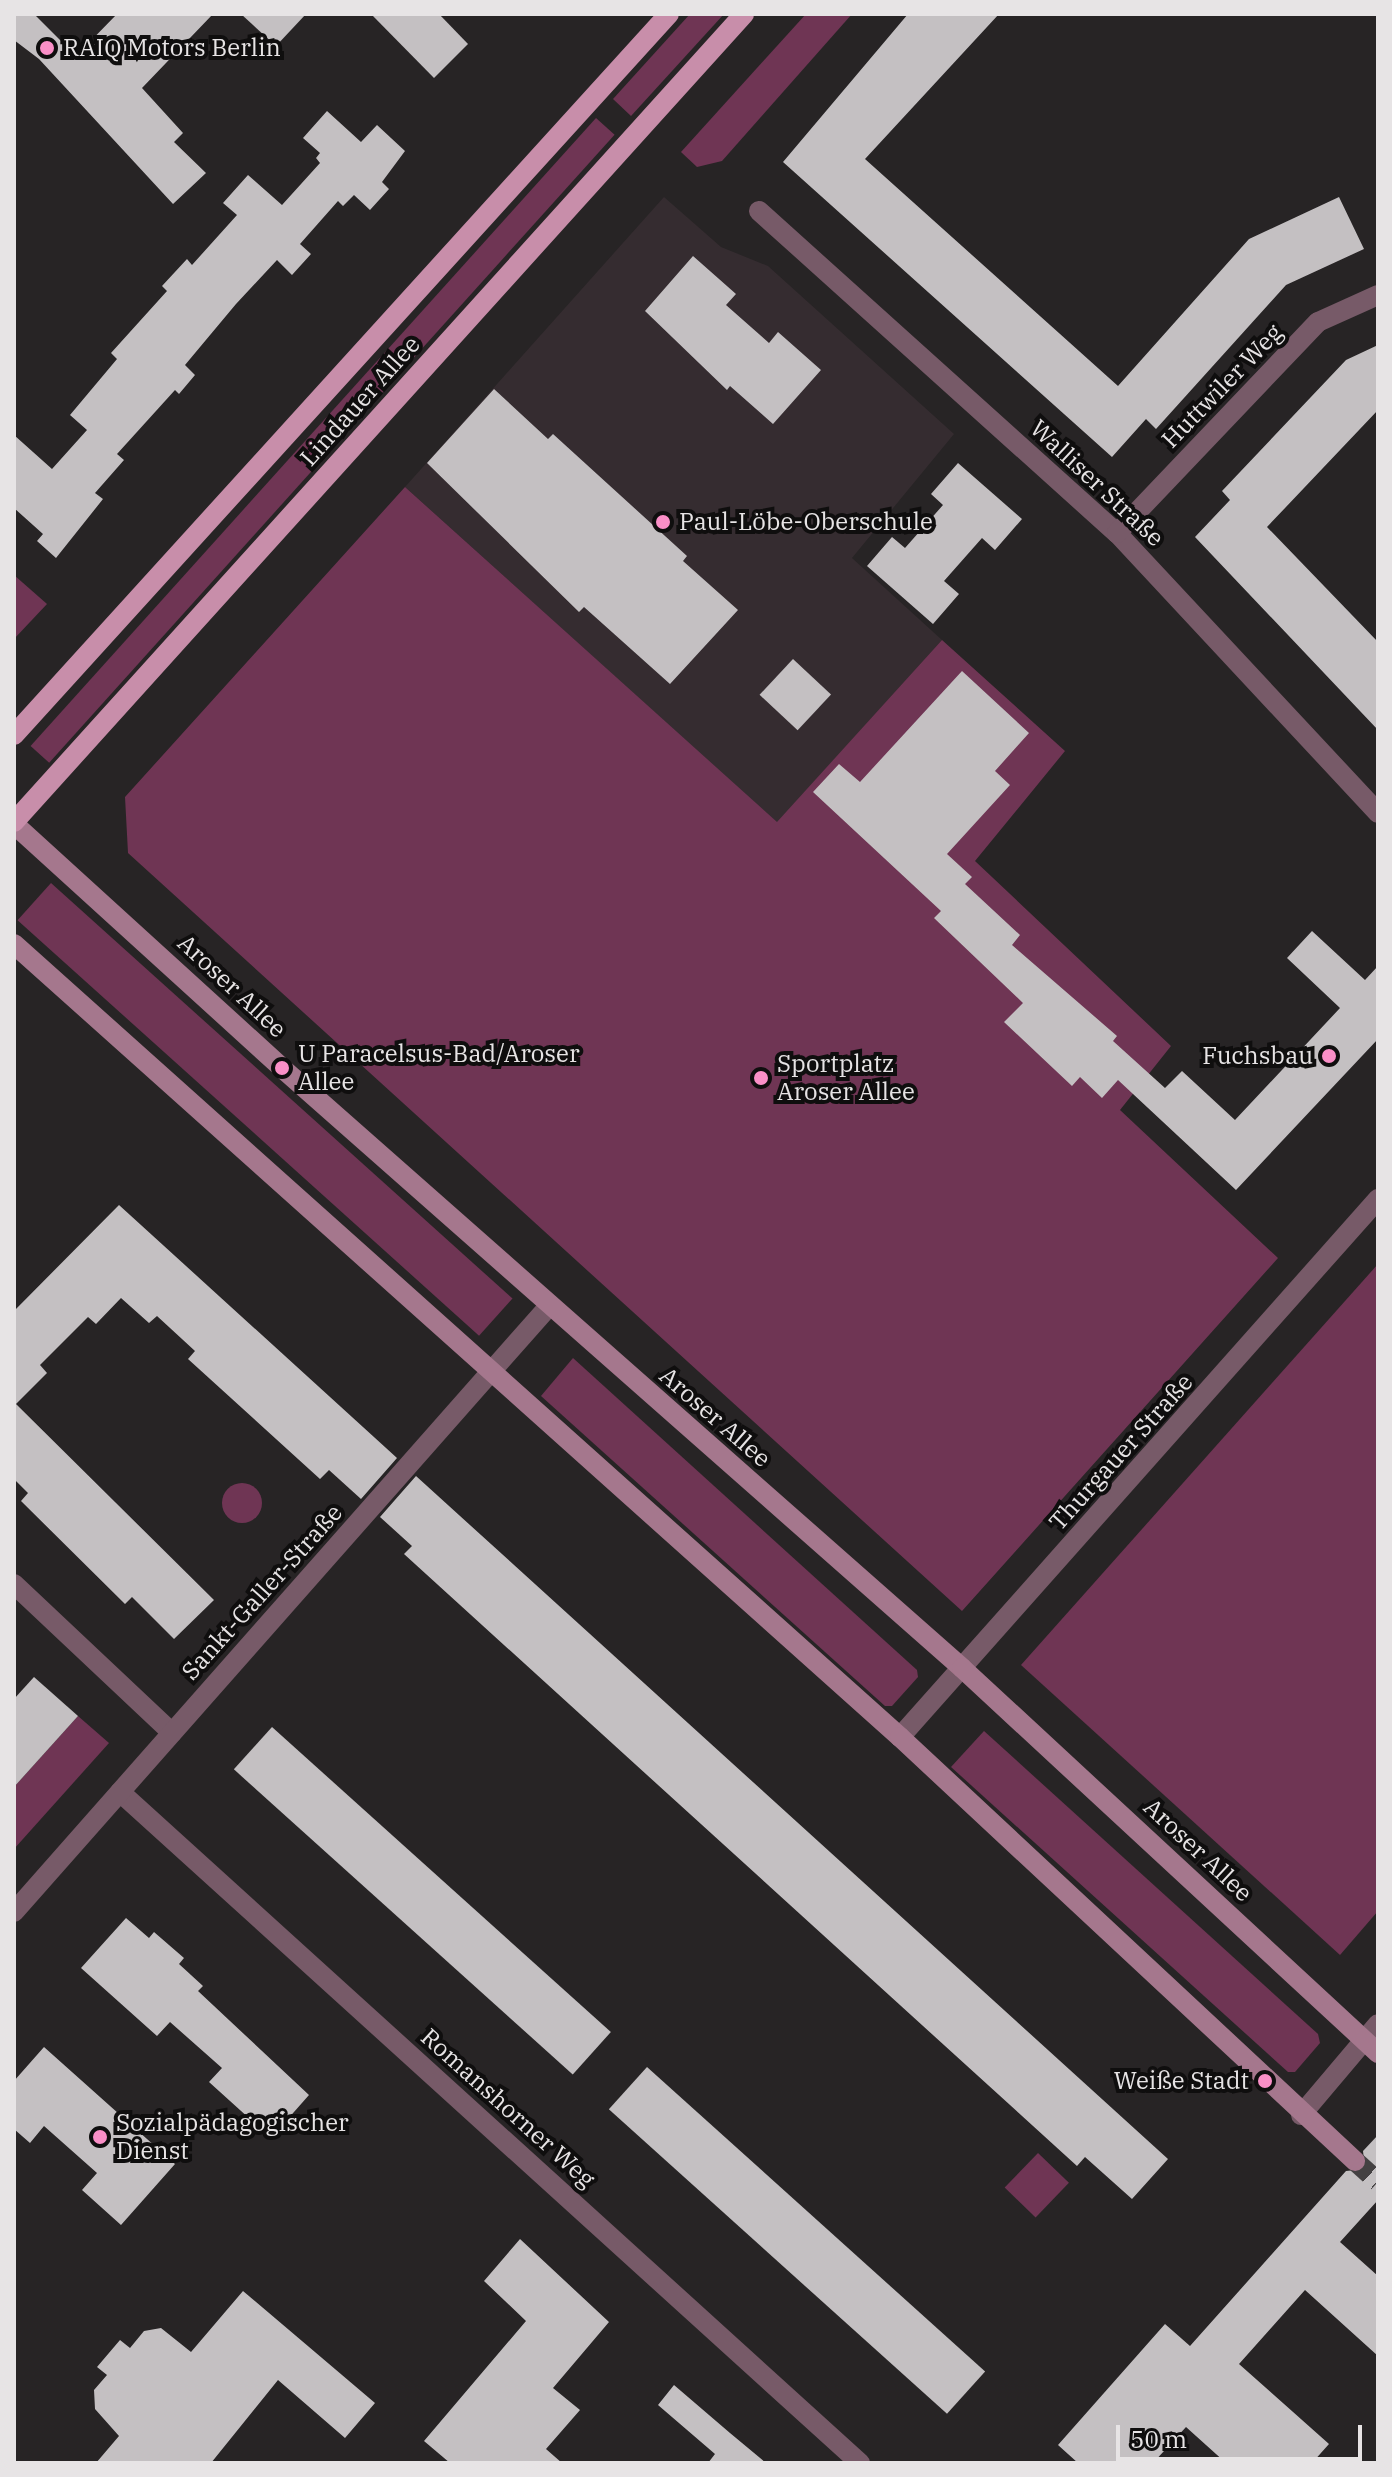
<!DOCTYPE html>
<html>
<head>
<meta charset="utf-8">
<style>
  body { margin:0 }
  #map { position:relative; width:1392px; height:2477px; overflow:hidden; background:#272425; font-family:"IBM Plex Serif",serif }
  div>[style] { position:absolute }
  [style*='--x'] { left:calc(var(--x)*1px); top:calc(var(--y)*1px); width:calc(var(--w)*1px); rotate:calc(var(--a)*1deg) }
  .built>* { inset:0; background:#352c30 }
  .green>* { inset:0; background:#6f3554; transform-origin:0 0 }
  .round { border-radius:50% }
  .building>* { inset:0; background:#c4c0c2; transform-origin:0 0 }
  .secondary-tunnel>* { height:20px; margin-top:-10px; transform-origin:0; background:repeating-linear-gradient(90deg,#444142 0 20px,transparent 0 30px) }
  .minor>* { height:20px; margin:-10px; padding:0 10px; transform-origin:10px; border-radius:10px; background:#775a68 }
  .secondary>* { height:20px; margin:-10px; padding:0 10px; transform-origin:10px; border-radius:10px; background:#a5778d }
  .primary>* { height:20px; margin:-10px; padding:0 10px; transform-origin:10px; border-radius:10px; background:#c88eaa }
  .dots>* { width:22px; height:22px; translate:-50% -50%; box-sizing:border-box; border:4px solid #0f0e0e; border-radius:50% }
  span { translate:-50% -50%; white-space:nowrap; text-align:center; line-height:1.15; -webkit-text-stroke:8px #0f0e0e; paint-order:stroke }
  .poi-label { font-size:24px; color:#e7e4e5 }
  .left { translate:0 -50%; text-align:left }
  .right { translate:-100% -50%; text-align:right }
  .street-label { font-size:24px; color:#e7e4e5 }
  .frame { position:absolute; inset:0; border:16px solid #e7e4e5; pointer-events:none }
  .scale { position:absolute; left:1116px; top:2425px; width:246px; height:36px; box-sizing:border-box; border:4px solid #e7e4e5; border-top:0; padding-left:10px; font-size:24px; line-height:28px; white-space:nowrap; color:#e7e4e5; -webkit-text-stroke:6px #0f0e0e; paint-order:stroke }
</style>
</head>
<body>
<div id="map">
  <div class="built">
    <i style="clip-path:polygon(664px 197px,721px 247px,768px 266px,954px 434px,852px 558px,942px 640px,777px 823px,405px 487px)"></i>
  </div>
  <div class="green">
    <i style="clip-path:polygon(690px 14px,724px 14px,631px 116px,613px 99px)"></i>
    <i style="clip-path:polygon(806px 14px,852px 14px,722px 161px,697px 167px,681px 152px)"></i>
    <i style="left:596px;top:118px;width:25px;height:845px;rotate:42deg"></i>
    <i style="clip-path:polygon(405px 487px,777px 822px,942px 640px,1065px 751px,975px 861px,1171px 1046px,1120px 1110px,1278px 1258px,962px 1611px,128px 853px,125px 797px)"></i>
    <i style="clip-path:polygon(14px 575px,47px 604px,14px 639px)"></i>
    <i style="left:51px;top:883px;width:621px;height:50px;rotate:42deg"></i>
    <i style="clip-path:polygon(1378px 1264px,1378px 1911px,1340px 1955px,1021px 1665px)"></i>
    <i style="clip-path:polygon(573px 1358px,917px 1670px,918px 1677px,892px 1706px,885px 1706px,541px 1396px)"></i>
    <i class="round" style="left:222px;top:1483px;width:40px;height:40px"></i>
    <i style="clip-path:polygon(78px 1716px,109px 1743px,14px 1849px,14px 1787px)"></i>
    <i style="clip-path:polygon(984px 1731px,1318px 2034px,1320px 2043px,1295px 2072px,1288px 2072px,951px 1767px)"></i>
    <i style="left:1038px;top:2153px;width:43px;height:48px;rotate:44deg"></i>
  </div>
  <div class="building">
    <i style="clip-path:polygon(14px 14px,34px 14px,76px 56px,117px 14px,213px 14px,142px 88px,183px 133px,174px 142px,206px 173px,173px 204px,39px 59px,14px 40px)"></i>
    <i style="clip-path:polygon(241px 14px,306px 14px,276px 46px)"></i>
    <i style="clip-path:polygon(371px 14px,439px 14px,468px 44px,434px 78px)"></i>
    <i style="clip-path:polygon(908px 14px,999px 14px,865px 159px,1118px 386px,1249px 239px,1339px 197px,1364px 249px,1286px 285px,1156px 429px,1146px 419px,1112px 457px,783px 162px)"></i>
    <i style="clip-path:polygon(327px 111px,361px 142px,377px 125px,405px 151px,382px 182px,389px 189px,370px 210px,354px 195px,343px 206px,338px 201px,300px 244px,311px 254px,292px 275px,277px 260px,236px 304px,185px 365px,195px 375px,179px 394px,175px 390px,117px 454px,124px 460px,95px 493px,103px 499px,56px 558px,37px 541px,43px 534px,14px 508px,14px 435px,52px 469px,87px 430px,70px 415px,117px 359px,111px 353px,167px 291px,162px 286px,187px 259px,192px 265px,237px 215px,223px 203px,248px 175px,282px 205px,320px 163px,316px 158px,320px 153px,303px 138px)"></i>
    <i style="clip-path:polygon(693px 256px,736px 294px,726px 305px,769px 343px,778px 332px,821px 370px,773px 424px,730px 386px,727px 390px,645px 311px)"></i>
    <i style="clip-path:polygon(1378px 345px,1378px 410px,1267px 527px,1378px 642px,1378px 730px,1195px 537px,1230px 500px,1222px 491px,1346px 360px)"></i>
    <i style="clip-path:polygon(494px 389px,548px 439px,553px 434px,687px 556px,683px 561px,738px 610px,670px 684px,584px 607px,579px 612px,427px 463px)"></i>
    <i style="clip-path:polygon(958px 463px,1022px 519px,995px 550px,982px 538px,944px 581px,959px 594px,933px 624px,867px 566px,892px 537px,905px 548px,943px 505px,931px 494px)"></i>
    <i style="left:793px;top:659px;width:52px;height:49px;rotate:43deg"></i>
    <i style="clip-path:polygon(962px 671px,1029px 733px,995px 771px,1010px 785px,947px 854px,972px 877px,965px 884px,1020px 935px,1012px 945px,1117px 1036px,1113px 1041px,1165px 1088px,1182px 1071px,1235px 1120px,1340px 1008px,1287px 958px,1312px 931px,1365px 980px,1378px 966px,1378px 1039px,1236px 1190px,1118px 1080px,1102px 1098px,1080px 1077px,1072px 1086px,1004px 1022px,1023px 1003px,934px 918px,941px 911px,813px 792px,839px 764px,860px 782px)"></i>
    <i style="clip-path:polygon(119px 1205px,397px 1458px,361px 1499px,329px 1470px,320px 1479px,188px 1359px,195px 1351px,157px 1316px,149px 1323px,121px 1298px,96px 1324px,88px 1317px,40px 1365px,47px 1373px,16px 1404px,214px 1600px,174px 1639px,132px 1597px,125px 1604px,21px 1501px,28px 1493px,14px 1479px,14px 1311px)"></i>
    <i style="clip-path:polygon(416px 1476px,1168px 2159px,1132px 2199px,1085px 2157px,1077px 2166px,404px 1554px,412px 1546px,380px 1517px)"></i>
    <i style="clip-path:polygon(34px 1677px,78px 1716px,14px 1787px,14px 1699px)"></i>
    <i style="left:272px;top:1727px;width:456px;height:57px;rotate:42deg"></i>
    <i style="clip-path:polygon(126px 1918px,149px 1938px,154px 1932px,184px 1958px,179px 1964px,203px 1986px,198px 1991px,309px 2095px,271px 2138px,209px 2082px,222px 2068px,170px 2022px,157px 2036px,81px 1968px)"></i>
    <i style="clip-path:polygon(44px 2047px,175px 2164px,121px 2225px,82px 2190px,97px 2173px,44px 2126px,30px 2143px,14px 2129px,14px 2081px)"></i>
    <i style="left:647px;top:2067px;width:455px;height:57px;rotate:42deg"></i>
    <i style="clip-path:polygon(1378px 2135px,1378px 2200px,1340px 2242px,1378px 2276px,1378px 2356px,1305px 2290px,1239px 2364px,1329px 2444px,1312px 2463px,1226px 2463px,1186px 2427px,1153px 2463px,1078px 2463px,1058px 2445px,1165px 2324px,1190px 2346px,1346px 2171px,1365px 2169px,1363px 2151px)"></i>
    <i style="clip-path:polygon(520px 2239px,609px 2322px,553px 2388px,580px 2410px,546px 2449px,562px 2463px,450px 2463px,424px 2441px,526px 2321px,484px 2281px)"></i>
    <i style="clip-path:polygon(243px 2291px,375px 2403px,345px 2438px,278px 2380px,211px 2463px,96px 2463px,119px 2436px,95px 2409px,94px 2390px,107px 2375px,97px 2367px,120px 2340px,130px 2348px,144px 2331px,161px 2328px,191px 2352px)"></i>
    <i style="clip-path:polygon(674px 2385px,730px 2433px,766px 2463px,708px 2463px,715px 2454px,658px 2405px)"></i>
  </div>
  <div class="secondary-tunnel">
    <i style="--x:1355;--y:2161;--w:31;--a:42"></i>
  </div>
  <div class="minor">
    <i style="--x:759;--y:211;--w:482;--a:42"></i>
    <i style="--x:1117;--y:533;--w:383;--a:47"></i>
    <i style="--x:1117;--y:533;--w:291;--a:-46.4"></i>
    <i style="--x:1318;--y:322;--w:66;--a:-24.2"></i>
    <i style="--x:14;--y:1584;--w:217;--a:43.3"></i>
    <i style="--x:900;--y:1737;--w:720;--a:-48.38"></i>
    <i style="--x:120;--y:1792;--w:999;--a:42.2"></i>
    <i style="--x:14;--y:1912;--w:808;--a:-48.56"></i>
    <i style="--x:1301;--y:2115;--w:119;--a:-49.8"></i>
  </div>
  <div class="secondary">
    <i style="--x:14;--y:824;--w:362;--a:42.3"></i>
    <i style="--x:282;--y:1068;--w:907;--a:41.42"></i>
    <i style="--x:962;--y:1668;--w:567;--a:42.78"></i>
    <i style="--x:14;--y:944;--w:1189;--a:41.83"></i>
    <i style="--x:900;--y:1737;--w:622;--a:42.98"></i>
  </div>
  <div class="primary">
    <i style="--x:14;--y:735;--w:974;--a:-47.75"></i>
    <i style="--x:14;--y:822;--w:1089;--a:-47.9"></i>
  </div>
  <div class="dots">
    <i style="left:47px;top:48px;background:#fa8fc7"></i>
    <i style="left:663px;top:522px;background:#fa8fc7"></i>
    <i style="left:1329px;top:1056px;background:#fa8fc7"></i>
    <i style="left:282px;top:1068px;background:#fa8fc7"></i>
    <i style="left:761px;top:1078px;background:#fa8fc7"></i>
    <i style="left:1265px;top:2081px;background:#fa8fc7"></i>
    <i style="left:100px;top:2137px;background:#fa8fc7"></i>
  </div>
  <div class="poi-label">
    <span class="left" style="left:63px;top:48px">RAIQ Motors Berlin</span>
    <span class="left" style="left:679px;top:522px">Paul-Löbe-Oberschule</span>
    <span class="left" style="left:298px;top:1068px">U Paracelsus-Bad/Aroser<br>Allee</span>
    <span class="right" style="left:1313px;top:1056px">Fuchsbau</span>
    <span class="left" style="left:777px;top:1078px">Sportplatz<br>Aroser Allee</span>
    <span class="right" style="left:1249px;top:2081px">Weiße Stadt</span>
    <span class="left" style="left:116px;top:2137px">Sozialpädagogischer<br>Dienst</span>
  </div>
  <div class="street-label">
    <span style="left:1222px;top:386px;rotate:-46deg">Huttwiler Weg</span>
    <span style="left:360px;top:401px;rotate:-48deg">Lindauer Allee</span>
    <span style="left:1097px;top:483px;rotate:43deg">Walliser Straße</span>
    <span style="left:232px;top:986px;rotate:43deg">Aroser Allee</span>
    <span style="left:715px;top:1417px;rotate:41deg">Aroser Allee</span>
    <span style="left:1121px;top:1452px;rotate:-48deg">Thurgauer Straße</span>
    <span style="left:262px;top:1592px;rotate:-48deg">Sankt-Galler-Straße</span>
    <span style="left:1198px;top:1850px;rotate:43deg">Aroser Allee</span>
    <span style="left:508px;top:2108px;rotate:42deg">Romanshorner Weg</span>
  </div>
  <div class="frame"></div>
  <div class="scale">50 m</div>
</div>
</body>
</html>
